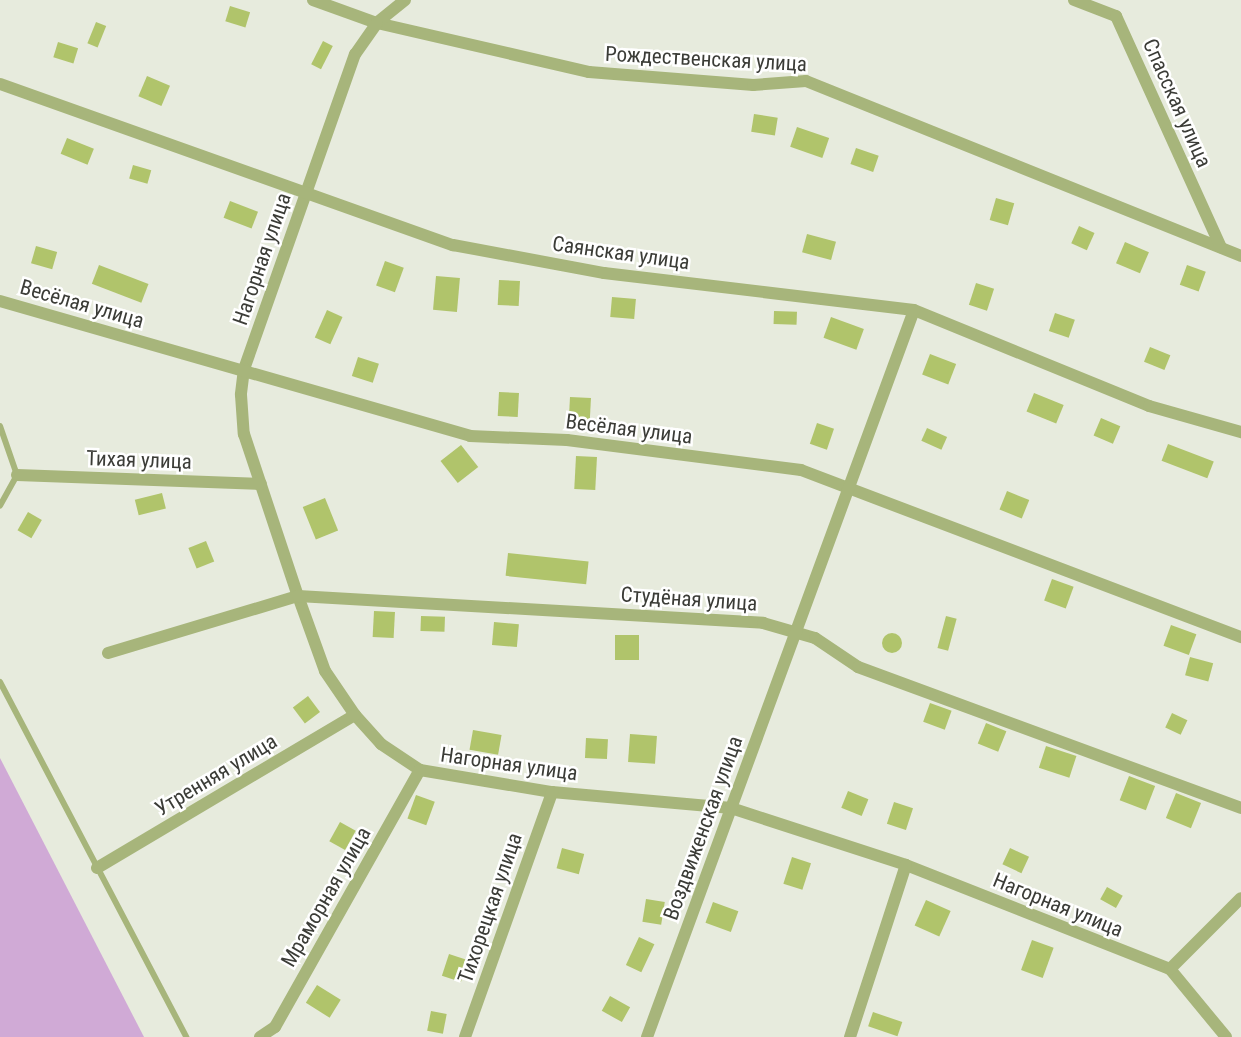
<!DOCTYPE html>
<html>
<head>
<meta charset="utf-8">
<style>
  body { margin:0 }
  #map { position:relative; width:1241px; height:1037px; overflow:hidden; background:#e7ebdd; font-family:"Roboto Condensed",sans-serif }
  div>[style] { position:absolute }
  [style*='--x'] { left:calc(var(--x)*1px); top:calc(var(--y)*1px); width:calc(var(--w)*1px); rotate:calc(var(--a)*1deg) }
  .green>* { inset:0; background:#d0aad6 }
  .building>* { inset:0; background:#b0c46b; transform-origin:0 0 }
  .round { border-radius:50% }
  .lane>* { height:6px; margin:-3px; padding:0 3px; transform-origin:3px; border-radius:3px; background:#a7b57b }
  .street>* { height:12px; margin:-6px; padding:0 6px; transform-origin:6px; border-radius:6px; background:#a7b57b }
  span { translate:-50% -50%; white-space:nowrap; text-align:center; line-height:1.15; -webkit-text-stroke:5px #fff; paint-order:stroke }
  .street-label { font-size:21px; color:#3b3c37 }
</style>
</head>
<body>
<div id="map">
  <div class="green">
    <i style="clip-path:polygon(0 758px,144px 1037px,0 1037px)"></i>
  </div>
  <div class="building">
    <i style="left:230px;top:6px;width:21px;height:16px;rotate:17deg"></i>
    <i style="left:96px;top:22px;width:11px;height:23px;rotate:22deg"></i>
    <i style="left:323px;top:41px;width:11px;height:26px;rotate:27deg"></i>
    <i style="left:58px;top:42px;width:21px;height:16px;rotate:17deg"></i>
    <i style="left:147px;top:76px;width:25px;height:22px;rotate:23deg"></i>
    <i style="left:754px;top:114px;width:24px;height:18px;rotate:9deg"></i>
    <i style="left:797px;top:127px;width:34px;height:21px;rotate:19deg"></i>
    <i style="left:67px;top:138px;width:29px;height:17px;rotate:22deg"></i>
    <i style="left:856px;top:148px;width:24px;height:17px;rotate:19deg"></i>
    <i style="left:133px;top:165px;width:19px;height:14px;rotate:16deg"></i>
    <i style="left:996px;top:198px;width:19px;height:23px;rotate:16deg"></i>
    <i style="left:230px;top:201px;width:30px;height:18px;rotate:21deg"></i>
    <i style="left:1079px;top:226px;width:17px;height:19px;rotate:24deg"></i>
    <i style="left:807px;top:234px;width:30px;height:19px;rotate:15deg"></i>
    <i style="left:1125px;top:242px;width:26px;height:23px;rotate:23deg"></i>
    <i style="left:36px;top:246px;width:22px;height:18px;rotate:16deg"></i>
    <i style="left:385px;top:261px;width:20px;height:26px;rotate:20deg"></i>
    <i style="left:99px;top:265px;width:53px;height:20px;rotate:21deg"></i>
    <i style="left:1187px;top:265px;width:20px;height:21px;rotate:20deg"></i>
    <i style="left:436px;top:276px;width:24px;height:34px;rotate:5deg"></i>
    <i style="left:499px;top:280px;width:21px;height:25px;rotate:3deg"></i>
    <i style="left:976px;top:283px;width:19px;height:23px;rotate:18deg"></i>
    <i style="left:612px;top:297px;width:24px;height:20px;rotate:5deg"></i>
    <i style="left:327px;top:310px;width:17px;height:30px;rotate:24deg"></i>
    <i style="left:774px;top:311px;width:23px;height:13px;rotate:2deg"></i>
    <i style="left:1055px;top:313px;width:21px;height:19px;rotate:19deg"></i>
    <i style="left:831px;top:317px;width:35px;height:22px;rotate:20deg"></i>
    <i style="left:1150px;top:347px;width:22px;height:16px;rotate:22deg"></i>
    <i style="left:930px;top:354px;width:28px;height:22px;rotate:21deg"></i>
    <i style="left:358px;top:357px;width:22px;height:20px;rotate:18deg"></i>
    <i style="left:499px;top:392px;width:20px;height:24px;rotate:3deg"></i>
    <i style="left:1034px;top:393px;width:32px;height:20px;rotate:22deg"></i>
    <i style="left:570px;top:397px;width:21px;height:23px;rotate:3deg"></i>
    <i style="left:1101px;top:418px;width:21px;height:19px;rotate:23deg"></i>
    <i style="left:817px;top:423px;width:18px;height:22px;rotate:19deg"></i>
    <i style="left:927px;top:428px;width:22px;height:14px;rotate:24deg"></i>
    <i style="left:1168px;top:444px;width:49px;height:18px;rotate:21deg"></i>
    <i style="left:461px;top:445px;width:28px;height:26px;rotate:52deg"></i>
    <i style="left:576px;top:456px;width:21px;height:33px;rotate:3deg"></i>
    <i style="left:1007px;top:491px;width:24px;height:20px;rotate:22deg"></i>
    <i style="left:162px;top:493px;width:16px;height:28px;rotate:76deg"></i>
    <i style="left:325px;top:498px;width:35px;height:24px;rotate:68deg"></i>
    <i style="left:28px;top:512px;width:16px;height:21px;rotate:30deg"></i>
    <i style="left:206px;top:541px;width:22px;height:19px;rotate:68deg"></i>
    <i style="left:508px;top:553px;width:81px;height:23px;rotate:6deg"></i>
    <i style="left:1052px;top:579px;width:23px;height:23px;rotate:20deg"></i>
    <i style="left:374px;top:611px;width:21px;height:26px;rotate:3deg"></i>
    <i style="left:421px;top:616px;width:24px;height:15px;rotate:2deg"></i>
    <i style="left:946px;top:616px;width:11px;height:33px;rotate:15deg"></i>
    <i style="left:494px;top:622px;width:25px;height:23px;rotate:5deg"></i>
    <i style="left:1171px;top:625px;width:27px;height:22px;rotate:20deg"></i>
    <i class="round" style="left:882px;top:633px;width:20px;height:20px"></i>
    <i style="left:615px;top:635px;width:24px;height:25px"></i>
    <i style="left:1190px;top:657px;width:24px;height:19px;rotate:15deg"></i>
    <i style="left:308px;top:696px;width:20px;height:19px;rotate:53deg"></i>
    <i style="left:930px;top:703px;width:23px;height:20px;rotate:20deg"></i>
    <i style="left:1172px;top:713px;width:17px;height:16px;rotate:25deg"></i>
    <i style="left:986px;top:723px;width:22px;height:22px;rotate:22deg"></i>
    <i style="left:473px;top:730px;width:29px;height:20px;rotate:10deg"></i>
    <i style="left:630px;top:734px;width:27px;height:28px;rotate:4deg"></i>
    <i style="left:586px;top:738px;width:22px;height:20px;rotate:3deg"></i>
    <i style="left:1046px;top:746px;width:32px;height:23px;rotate:18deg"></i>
    <i style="left:1129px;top:776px;width:28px;height:26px;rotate:21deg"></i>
    <i style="left:848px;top:791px;width:22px;height:18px;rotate:22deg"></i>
    <i style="left:1176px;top:793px;width:27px;height:27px;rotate:22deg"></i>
    <i style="left:416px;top:795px;width:20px;height:25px;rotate:20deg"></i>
    <i style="left:894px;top:802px;width:20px;height:23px;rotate:18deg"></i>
    <i style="left:340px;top:822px;width:18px;height:22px;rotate:29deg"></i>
    <i style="left:562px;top:848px;width:23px;height:21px;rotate:15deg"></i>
    <i style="left:1010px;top:848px;width:21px;height:18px;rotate:25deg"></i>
    <i style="left:792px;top:857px;width:20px;height:28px;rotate:18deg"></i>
    <i style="left:1107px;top:887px;width:18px;height:14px;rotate:29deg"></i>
    <i style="left:646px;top:899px;width:19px;height:23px;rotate:9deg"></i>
    <i style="left:926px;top:900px;width:27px;height:28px;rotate:24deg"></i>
    <i style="left:713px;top:902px;width:27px;height:22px;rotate:20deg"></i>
    <i style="left:639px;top:937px;width:17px;height:31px;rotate:25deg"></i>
    <i style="left:1032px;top:940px;width:23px;height:32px;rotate:20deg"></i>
    <i style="left:449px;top:954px;width:20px;height:23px;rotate:18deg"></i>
    <i style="left:317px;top:985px;width:28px;height:21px;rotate:32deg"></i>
    <i style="left:610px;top:996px;width:23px;height:17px;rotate:29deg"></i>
    <i style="left:431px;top:1011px;width:16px;height:20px;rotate:11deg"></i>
    <i style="left:873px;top:1012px;width:31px;height:15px;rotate:19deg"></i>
  </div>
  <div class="lane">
    <i style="--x:0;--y:426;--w:52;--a:70.9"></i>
    <i style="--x:17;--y:475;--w:35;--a:119"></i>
    <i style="--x:0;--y:682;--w:401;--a:62.3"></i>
  </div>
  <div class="street">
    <i style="--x:313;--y:0;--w:68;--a:19.8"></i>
    <i style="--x:377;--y:23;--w:218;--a:13"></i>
    <i style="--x:589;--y:72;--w:165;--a:4.5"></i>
    <i style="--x:753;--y:85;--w:53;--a:-4.3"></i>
    <i style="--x:806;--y:81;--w:469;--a:21.9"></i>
    <i style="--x:405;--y:0;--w:36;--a:141"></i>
    <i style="--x:377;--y:23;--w:38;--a:125"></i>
    <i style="--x:355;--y:54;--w:334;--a:109.4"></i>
    <i style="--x:244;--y:369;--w:26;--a:97"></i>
    <i style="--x:241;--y:395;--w:39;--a:86"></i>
    <i style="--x:244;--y:434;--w:171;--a:71.6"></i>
    <i style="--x:298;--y:596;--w:80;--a:70.2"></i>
    <i style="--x:325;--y:671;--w:53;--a:55.7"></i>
    <i style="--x:355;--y:715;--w:39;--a:48"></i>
    <i style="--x:381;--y:744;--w:47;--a:33.7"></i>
    <i style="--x:420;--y:770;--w:134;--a:9.5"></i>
    <i style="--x:552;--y:792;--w:180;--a:5.1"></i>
    <i style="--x:731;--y:808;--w:184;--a:18"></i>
    <i style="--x:906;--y:865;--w:284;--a:21.5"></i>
    <i style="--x:1170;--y:969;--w:88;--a:50.5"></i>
    <i style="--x:1074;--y:0;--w:45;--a:20.9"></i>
    <i style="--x:1116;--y:16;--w:254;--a:65.6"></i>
    <i style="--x:0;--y:84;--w:481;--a:19.6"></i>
    <i style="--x:453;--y:245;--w:154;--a:10.5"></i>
    <i style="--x:604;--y:273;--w:312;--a:6.8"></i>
    <i style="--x:914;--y:310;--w:254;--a:22.2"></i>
    <i style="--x:1149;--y:406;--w:96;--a:15.8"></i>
    <i style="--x:0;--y:301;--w:489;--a:16"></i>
    <i style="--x:470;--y:436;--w:97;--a:2.4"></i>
    <i style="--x:567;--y:440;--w:236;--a:7.3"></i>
    <i style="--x:801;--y:470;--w:471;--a:20.8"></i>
    <i style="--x:17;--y:475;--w:244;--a:2.1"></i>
    <i style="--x:108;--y:653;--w:198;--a:-16.7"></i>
    <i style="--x:298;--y:596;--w:466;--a:3.3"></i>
    <i style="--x:763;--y:623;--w:54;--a:16.1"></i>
    <i style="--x:815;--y:638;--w:52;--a:34"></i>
    <i style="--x:858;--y:667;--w:408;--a:20.2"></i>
    <i style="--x:97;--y:868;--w:300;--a:-30.7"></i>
    <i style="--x:1170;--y:969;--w:100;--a:-45"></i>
    <i style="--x:260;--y:1037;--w:18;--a:-34"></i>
    <i style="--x:275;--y:1027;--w:295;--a:-60.6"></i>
    <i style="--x:465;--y:1037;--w:260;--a:-70.4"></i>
    <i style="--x:647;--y:1037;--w:774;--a:-69.83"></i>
    <i style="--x:850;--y:1037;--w:181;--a:-72"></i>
  </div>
  <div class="street-label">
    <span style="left:706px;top:59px;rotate:3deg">Рождественская улица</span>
    <span style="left:1177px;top:103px;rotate:66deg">Спасская улица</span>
    <span style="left:621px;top:253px;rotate:8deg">Саянская улица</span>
    <span style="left:262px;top:259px;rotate:-71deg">Нагорная улица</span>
    <span style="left:82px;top:304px;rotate:16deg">Весёлая улица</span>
    <span style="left:629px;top:429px;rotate:7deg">Весёлая улица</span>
    <span style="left:139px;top:460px;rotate:2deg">Тихая улица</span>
    <span style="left:689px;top:599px;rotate:4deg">Студёная улица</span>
    <span style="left:509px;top:764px;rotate:8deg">Нагорная улица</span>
    <span style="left:216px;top:775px;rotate:-31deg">Утренняя улица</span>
    <span style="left:703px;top:828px;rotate:-70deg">Воздвиженская улица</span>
    <span style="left:326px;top:897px;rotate:-60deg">Мраморная улица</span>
    <span style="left:1058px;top:905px;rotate:22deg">Нагорная улица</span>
    <span style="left:490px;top:908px;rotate:-71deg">Тихорецкая улица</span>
  </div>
</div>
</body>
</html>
